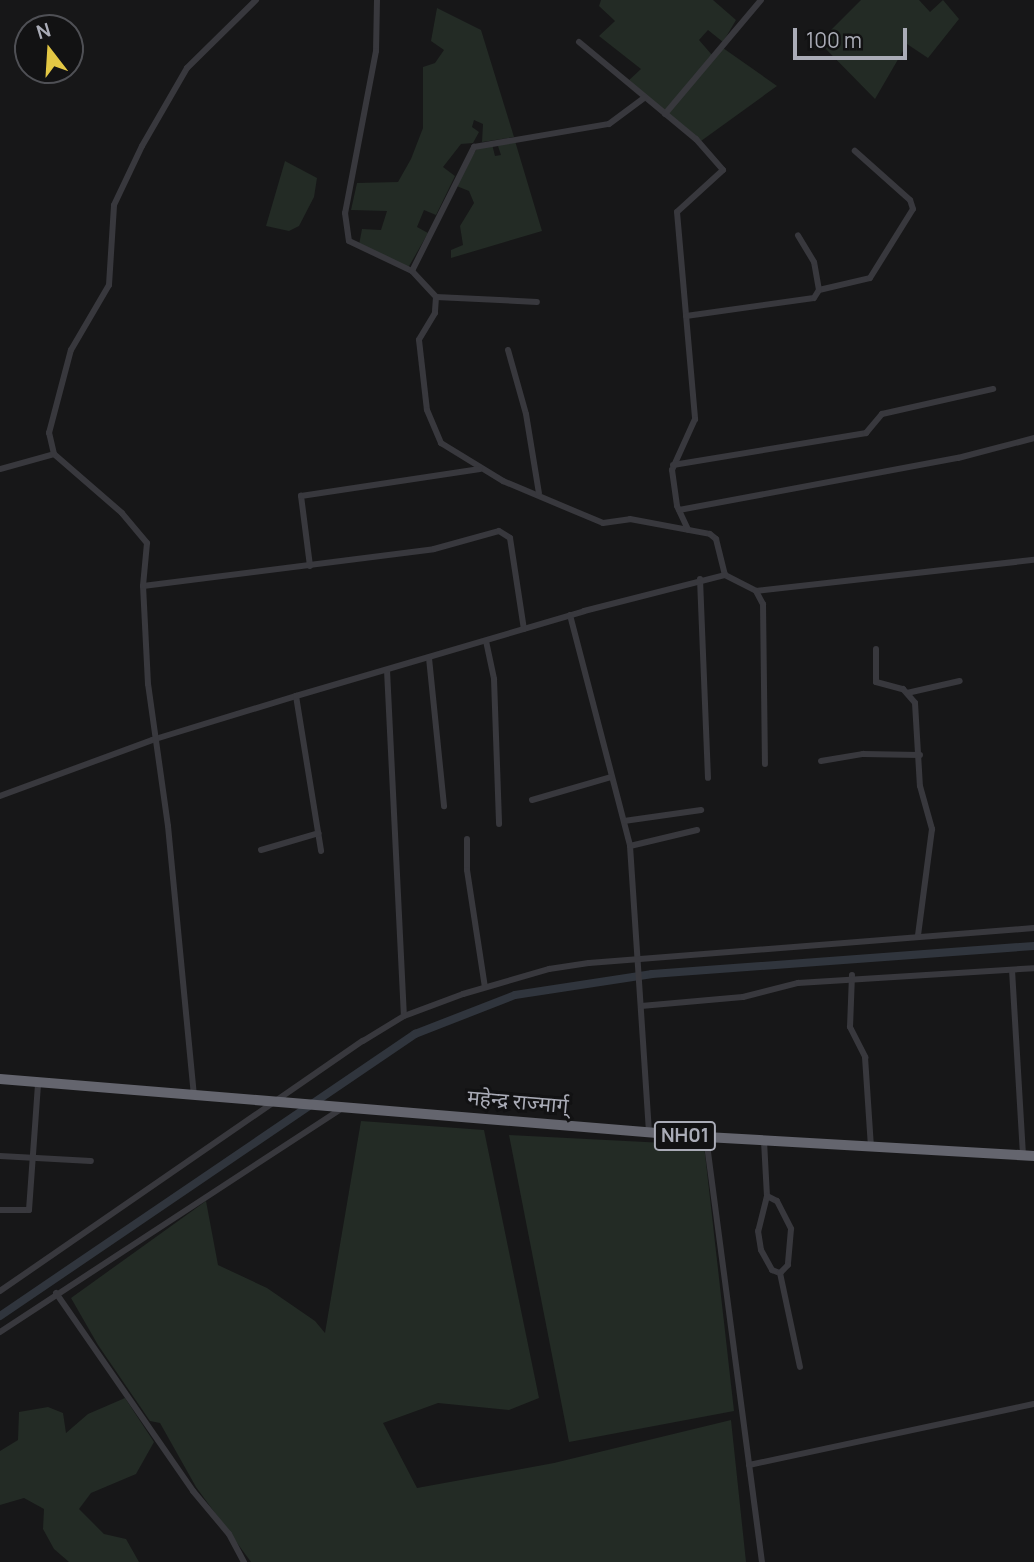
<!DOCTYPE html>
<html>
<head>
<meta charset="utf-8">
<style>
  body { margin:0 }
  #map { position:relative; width:1034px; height:1562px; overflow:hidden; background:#171718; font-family:Manrope,"Noto Sans Devanagari",sans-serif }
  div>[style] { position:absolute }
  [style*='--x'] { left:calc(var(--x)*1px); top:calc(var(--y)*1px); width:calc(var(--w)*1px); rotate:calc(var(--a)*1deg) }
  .green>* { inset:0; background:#232b25 }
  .canal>* { height:8px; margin:-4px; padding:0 4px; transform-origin:4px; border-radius:4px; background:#30353d }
  .street>* { height:6px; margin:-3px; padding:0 3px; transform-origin:3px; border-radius:3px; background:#38383d }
  .highway>* { height:10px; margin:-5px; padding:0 5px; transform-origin:5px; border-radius:5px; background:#64656e }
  span { translate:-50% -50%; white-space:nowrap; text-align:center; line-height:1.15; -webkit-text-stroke:6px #121213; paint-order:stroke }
  .shield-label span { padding:2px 5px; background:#121213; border:2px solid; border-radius:5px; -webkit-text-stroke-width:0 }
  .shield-label { font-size:19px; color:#aaacb7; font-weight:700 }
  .street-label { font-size:21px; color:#aaacb7 }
  .north { position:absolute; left:14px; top:14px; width:70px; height:70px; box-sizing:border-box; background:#121213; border:2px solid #4f5055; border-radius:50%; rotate:343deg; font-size:19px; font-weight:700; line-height:28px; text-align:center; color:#aaacb7 }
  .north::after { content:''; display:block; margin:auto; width:24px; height:32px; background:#e3c744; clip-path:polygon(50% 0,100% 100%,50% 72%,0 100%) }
  .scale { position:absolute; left:793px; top:28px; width:114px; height:32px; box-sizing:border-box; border:4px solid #aaacb7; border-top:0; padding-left:9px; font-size:21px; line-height:24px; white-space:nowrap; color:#aaacb7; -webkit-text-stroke:5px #121213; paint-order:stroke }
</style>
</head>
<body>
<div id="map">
  <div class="green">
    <i style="clip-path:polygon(601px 0,713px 0,736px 20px,723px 42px,708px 30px,699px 40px,712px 55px,665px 113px,627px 82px,641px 69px,599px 36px,615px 21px,599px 6px)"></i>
    <i style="clip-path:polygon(861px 0,919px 0,930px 12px,943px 0,959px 19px,928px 58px,907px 44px,875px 99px,819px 42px)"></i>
    <i style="clip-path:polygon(437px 8px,481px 30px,514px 137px,482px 142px,483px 124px,474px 120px,472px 127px,479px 132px,473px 143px,461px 144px,443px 167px,455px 176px,436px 215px,424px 210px,417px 227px,428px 233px,408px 268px,359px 245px,362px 229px,381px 230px,387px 211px,351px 210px,357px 183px,398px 182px,411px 159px,423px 128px,423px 67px,435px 63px,444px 50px,431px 41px)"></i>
    <i style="clip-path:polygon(723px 48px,777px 86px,701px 141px,667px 114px)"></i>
    <i style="clip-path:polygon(515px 141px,542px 231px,451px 258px,451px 250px,463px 245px,460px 226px,474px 203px,469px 191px,454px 185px,478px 147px,492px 144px,495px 156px,501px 155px,497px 143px)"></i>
    <i style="clip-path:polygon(285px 161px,317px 178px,314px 197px,299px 226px,289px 231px,266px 226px)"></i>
    <i style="clip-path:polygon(361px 1121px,484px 1130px,539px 1398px,509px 1410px,438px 1403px,383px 1423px,417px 1488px,554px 1463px,731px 1420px,746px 1562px,251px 1562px,196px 1487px,160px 1423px,150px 1421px,98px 1345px,71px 1298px,206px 1201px,218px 1265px,267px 1288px,315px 1321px,325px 1333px)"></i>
    <i style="clip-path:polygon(509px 1135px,704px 1145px,734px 1411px,569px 1442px)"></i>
    <i style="clip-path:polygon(125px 1398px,154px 1442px,136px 1474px,91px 1493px,79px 1509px,104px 1534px,126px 1539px,139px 1562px,69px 1562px,54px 1549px,43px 1529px,44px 1509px,24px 1498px,0 1505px,0 1451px,18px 1440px,19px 1412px,48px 1407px,63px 1413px,66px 1433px,88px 1414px)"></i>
  </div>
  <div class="canal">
    <i style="--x:0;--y:1316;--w:502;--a:-34.2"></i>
    <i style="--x:415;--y:1034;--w:107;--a:-21.3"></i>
    <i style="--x:515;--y:995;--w:139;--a:-8.7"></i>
    <i style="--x:652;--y:974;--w:383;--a:-4.2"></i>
  </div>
  <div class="street">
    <i style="--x:377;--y:0;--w:51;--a:91.1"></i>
    <i style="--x:376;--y:51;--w:165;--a:100.8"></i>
    <i style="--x:345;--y:213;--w:28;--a:82"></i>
    <i style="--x:349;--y:241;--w:70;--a:25.5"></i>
    <i style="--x:412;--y:271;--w:35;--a:47"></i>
    <i style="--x:436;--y:297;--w:16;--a:94"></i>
    <i style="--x:435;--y:313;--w:31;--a:121"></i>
    <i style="--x:419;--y:340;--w:70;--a:83.5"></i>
    <i style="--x:427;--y:410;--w:36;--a:67"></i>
    <i style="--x:441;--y:443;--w:73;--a:31.5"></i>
    <i style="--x:503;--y:481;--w:108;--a:22.8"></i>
    <i style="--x:603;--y:523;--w:27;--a:-8"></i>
    <i style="--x:630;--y:519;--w:81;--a:10.6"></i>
    <i style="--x:710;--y:534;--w:8;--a:40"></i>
    <i style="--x:716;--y:539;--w:37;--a:76"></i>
    <i style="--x:725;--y:575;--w:35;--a:27"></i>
    <i style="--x:756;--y:591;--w:280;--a:-6.4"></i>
    <i style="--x:579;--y:42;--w:152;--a:39.7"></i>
    <i style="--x:696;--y:139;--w:41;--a:48.9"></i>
    <i style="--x:723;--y:170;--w:62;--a:137.6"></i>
    <i style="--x:677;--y:212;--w:208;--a:85"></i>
    <i style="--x:695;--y:419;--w:56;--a:114.3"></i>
    <i style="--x:672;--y:470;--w:36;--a:82"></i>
    <i style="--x:677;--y:506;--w:26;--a:65"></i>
    <i style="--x:665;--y:114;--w:149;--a:-49.9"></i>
    <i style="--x:412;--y:271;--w:139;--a:-63.4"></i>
    <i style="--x:474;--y:147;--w:137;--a:-9.7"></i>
    <i style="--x:609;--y:124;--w:44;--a:-36.6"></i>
    <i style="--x:819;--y:290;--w:52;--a:-13.2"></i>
    <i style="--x:870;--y:278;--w:81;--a:-58.1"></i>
    <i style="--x:913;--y:209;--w:9;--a:-108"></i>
    <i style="--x:910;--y:200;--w:74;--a:-138.3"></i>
    <i style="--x:436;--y:297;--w:101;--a:2.8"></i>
    <i style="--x:686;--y:316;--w:129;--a:-8"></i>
    <i style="--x:814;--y:298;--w:9;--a:-58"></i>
    <i style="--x:819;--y:290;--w:28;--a:-100"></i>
    <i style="--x:814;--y:262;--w:31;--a:-121"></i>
    <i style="--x:508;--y:350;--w:66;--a:74.3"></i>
    <i style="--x:526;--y:414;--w:80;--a:80.7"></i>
    <i style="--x:673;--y:465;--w:196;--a:-9.4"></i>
    <i style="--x:866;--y:433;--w:25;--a:-50"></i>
    <i style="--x:882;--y:414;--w:114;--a:-12.7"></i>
    <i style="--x:0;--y:469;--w:56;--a:-15.5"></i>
    <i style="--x:679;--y:510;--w:284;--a:-10.6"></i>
    <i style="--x:958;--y:458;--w:79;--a:-14.7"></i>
    <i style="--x:310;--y:566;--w:71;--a:-97.3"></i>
    <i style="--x:301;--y:496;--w:181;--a:-8.6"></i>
    <i style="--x:700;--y:579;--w:199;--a:87.7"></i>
    <i style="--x:143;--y:586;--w:293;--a:-7.2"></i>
    <i style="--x:434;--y:549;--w:67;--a:-15.5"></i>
    <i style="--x:499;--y:531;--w:13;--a:32"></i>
    <i style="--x:510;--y:538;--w:92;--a:81.3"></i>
    <i style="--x:756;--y:591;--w:15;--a:62"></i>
    <i style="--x:763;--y:604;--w:160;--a:89.3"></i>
    <i style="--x:570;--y:615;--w:239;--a:75.4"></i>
    <i style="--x:630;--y:846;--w:288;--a:86.2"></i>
    <i style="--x:486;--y:641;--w:39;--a:78"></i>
    <i style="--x:494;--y:679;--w:145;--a:88"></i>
    <i style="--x:876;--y:649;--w:33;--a:90"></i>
    <i style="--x:876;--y:682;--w:28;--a:15"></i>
    <i style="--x:903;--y:689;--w:18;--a:49"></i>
    <i style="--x:915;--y:703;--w:83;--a:86.6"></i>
    <i style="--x:920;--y:786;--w:45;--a:74.4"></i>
    <i style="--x:932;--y:829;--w:108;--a:97.5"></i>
    <i style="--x:429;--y:658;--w:149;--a:84.2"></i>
    <i style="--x:387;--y:670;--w:346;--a:87.2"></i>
    <i style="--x:907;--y:693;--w:54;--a:-12.8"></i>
    <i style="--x:296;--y:696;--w:157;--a:80.8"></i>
    <i style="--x:821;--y:761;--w:43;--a:-9.5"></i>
    <i style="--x:863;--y:754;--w:57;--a:1"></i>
    <i style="--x:0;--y:796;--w:162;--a:-20.2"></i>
    <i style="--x:152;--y:740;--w:151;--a:-17"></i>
    <i style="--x:296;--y:696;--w:300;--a:-16.4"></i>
    <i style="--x:584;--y:611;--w:146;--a:-14.3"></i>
    <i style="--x:532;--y:800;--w:82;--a:-16.2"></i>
    <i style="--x:624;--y:821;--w:78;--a:-8.1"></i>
    <i style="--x:467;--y:839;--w:31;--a:90"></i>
    <i style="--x:467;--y:870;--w:118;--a:81.3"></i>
    <i style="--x:630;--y:846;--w:69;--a:-13.4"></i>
    <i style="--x:261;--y:850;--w:60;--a:-16.3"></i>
    <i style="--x:1012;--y:970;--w:184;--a:86.6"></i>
    <i style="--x:852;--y:975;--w:52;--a:92.2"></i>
    <i style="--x:850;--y:1027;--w:34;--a:63"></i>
    <i style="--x:865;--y:1057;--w:91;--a:86.2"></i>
    <i style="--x:641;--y:1006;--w:102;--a:-5"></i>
    <i style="--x:743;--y:997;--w:57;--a:-14.3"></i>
    <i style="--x:798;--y:983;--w:236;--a:-3.6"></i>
    <i style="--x:194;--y:1096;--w:271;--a:-95.5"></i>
    <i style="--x:168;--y:826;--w:143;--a:-98"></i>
    <i style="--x:148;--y:684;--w:98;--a:-92.9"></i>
    <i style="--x:143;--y:586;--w:43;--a:-84.7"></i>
    <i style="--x:147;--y:543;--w:39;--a:-130"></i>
    <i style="--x:122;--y:513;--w:90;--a:-139.1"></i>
    <i style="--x:54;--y:454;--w:22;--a:-103"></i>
    <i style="--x:49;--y:433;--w:86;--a:-75.2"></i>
    <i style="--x:71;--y:350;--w:75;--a:-59.7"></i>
    <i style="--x:109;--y:285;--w:80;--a:-86.4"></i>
    <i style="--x:114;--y:205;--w:65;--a:-64.6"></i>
    <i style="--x:142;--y:146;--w:90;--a:-60"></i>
    <i style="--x:187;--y:68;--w:97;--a:-44.6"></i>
    <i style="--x:706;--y:1137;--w:429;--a:82.5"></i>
    <i style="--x:764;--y:1141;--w:55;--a:86.9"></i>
    <i style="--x:767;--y:1196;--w:36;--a:104"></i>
    <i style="--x:758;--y:1231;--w:19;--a:81"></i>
    <i style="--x:761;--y:1250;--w:23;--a:61"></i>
    <i style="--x:772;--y:1270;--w:9;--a:21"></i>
    <i style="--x:780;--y:1273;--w:96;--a:78"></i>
    <i style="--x:0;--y:1156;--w:91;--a:3.1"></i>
    <i style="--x:767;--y:1196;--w:11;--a:27"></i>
    <i style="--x:777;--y:1201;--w:31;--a:63"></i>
    <i style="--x:791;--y:1229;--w:36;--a:95"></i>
    <i style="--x:788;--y:1265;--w:11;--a:135"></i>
    <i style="--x:0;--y:1210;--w:29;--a:0"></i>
    <i style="--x:29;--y:1210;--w:126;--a:-85.9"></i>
    <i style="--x:0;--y:1291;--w:441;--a:-34.6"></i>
    <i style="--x:363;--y:1041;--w:48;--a:-31.4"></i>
    <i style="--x:404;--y:1016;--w:63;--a:-20.4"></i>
    <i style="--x:463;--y:994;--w:90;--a:-16.2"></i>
    <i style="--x:549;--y:969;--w:40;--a:-8.5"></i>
    <i style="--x:589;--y:963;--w:446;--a:-4.5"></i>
    <i style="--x:56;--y:1293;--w:241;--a:55.3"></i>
    <i style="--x:193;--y:1491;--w:56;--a:50.1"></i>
    <i style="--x:229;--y:1534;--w:32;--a:62"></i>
    <i style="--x:0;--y:1332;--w:407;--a:-33.2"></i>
    <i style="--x:749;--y:1465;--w:291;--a:-12.1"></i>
  </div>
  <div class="highway">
    <i style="--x:0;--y:1079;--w:708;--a:4.7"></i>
    <i style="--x:706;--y:1137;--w:329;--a:3.3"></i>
  </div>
  <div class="shield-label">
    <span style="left:685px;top:1136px">NH01</span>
  </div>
  <div class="street-label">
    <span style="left:518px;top:1101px;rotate:5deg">महेन्द्र राज्मार्ग्</span>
  </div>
  <div class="north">N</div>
  <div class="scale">100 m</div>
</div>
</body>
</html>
